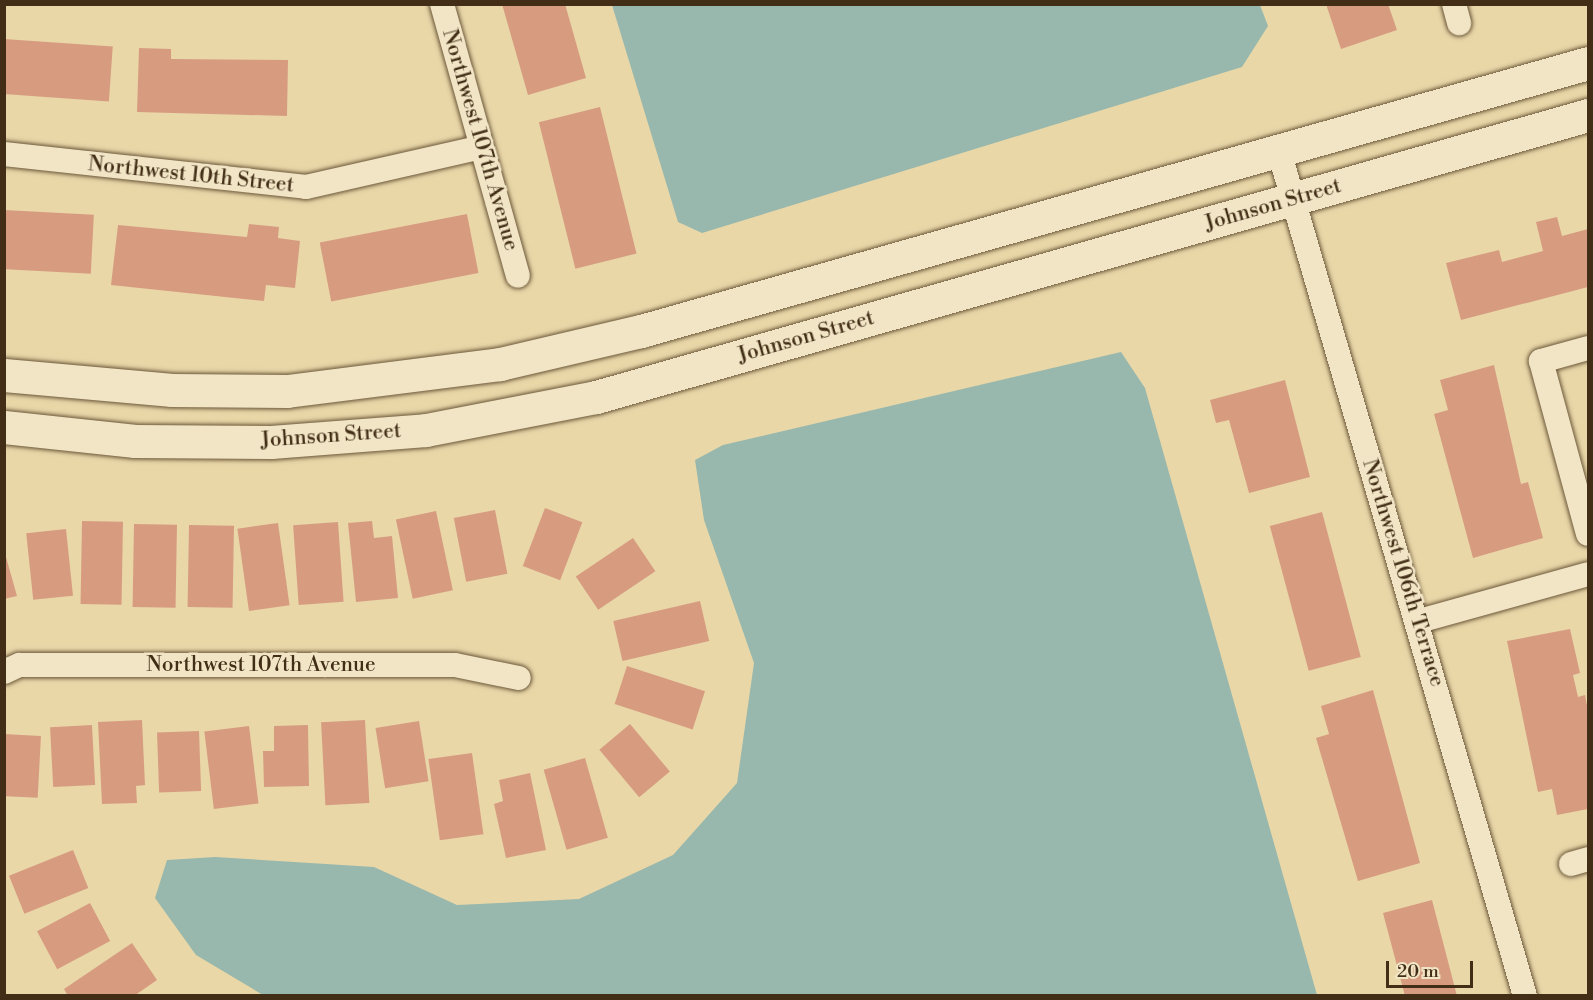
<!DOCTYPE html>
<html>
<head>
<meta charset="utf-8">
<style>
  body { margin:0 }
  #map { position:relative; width:1593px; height:1000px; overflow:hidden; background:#e9d7a8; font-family:"Libre Bodoni",serif }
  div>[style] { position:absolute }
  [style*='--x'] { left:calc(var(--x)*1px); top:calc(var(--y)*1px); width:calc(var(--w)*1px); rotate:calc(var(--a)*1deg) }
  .water>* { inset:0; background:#98b8ad }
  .building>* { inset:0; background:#d79c80; transform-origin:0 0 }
  .roads { filter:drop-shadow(0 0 2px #6c583a) drop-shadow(0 0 2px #6c583a) }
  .street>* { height:24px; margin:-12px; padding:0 12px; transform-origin:12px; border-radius:12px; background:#f1e5c6 }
  .secondary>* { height:33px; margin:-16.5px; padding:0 16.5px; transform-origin:16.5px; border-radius:16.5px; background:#f1e5c6 }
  span { translate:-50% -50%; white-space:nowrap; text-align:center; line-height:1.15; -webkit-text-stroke:5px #f1e5c6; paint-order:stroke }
  .street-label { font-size:21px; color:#422e16 }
  .frame { position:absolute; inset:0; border:6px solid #422e16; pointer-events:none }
  .scale { position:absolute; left:1386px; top:961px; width:87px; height:27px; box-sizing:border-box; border:3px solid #422e16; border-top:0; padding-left:8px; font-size:18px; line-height:21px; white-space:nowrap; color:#422e16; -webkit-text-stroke:4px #f1e5c6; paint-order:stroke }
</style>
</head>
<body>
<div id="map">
  <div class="water">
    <i style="clip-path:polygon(1260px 5px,1268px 26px,1242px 67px,702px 233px,678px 222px,612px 5px)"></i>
    <i style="clip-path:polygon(1121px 352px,1145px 388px,1317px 995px,263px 995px,196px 955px,155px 898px,167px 860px,215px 857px,374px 867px,457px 905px,579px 899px,673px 855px,737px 783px,754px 663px,704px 520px,695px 460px,723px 445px)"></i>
  </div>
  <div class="building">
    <i style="clip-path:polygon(502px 4px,565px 4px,586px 78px,528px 95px)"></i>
    <i style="clip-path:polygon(1326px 4px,1388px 4px,1397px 30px,1341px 49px)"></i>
    <i style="left:4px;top:39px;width:109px;height:55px;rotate:4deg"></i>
    <i style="clip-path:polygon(139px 48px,171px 49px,171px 59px,288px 60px,287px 116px,137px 112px)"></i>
    <i style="left:600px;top:107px;width:151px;height:63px;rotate:76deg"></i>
    <i style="left:4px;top:210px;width:90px;height:59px;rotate:3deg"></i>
    <i style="left:467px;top:214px;width:60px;height:150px;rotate:79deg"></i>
    <i style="clip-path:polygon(1557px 217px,1562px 236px,1588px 229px,1588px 287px,1461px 320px,1446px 263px,1499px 250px,1502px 262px,1543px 251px,1536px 222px)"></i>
    <i style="clip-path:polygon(249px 224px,279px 227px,278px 238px,300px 241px,295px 288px,266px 285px,264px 301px,111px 285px,118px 225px,247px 237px)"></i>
    <i style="clip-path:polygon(1494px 365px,1521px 484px,1528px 482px,1543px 538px,1473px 558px,1434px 414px,1448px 410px,1440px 380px)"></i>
    <i style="clip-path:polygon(1285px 380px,1310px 477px,1249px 493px,1229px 420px,1216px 423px,1210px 400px)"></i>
    <i style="left:545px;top:508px;width:40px;height:62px;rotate:21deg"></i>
    <i style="left:495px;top:510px;width:65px;height:42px;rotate:79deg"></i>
    <i style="left:436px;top:511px;width:81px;height:41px;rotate:78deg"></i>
    <i style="left:1322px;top:512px;width:150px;height:54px;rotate:75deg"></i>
    <i style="left:82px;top:521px;width:41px;height:83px;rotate:1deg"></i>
    <i style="clip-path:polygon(372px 521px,374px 538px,392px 536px,398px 598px,356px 602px,348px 523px)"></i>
    <i style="left:338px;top:522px;width:80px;height:45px;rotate:86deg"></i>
    <i style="left:278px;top:523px;width:83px;height:41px;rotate:82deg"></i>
    <i style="left:134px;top:524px;width:43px;height:83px;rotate:1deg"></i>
    <i style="left:189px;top:525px;width:45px;height:82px;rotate:1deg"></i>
    <i style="left:66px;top:529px;width:67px;height:40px;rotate:84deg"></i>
    <i style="left:633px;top:538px;width:40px;height:69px;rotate:56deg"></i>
    <i style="clip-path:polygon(4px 550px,17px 596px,4px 599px)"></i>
    <i style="left:700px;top:601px;width:41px;height:89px;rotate:77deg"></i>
    <i style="clip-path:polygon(1570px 629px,1580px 673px,1573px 675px,1578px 697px,1585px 695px,1588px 711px,1588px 809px,1557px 815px,1552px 789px,1538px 792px,1507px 641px)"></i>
    <i style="left:627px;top:666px;width:82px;height:40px;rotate:18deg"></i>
    <i style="clip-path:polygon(1373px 690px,1420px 863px,1358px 881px,1316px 738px,1329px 734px,1321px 706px)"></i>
    <i style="clip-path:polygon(142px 720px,145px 785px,136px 786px,137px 803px,102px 804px,98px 722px)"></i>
    <i style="left:365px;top:720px;width:83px;height:44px;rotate:87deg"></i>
    <i style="left:419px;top:721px;width:61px;height:44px;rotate:81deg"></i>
    <i style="left:630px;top:724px;width:62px;height:40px;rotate:50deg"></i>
    <i style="left:92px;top:725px;width:60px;height:42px;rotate:87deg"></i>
    <i style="clip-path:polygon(308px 725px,309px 786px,264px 787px,263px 751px,274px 751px,274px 726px)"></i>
    <i style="left:249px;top:726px;width:78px;height:45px;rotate:83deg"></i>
    <i style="left:199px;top:731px;width:60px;height:42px;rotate:88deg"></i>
    <i style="left:4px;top:734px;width:37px;height:62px;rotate:3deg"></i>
    <i style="left:472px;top:753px;width:82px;height:44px;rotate:82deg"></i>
    <i style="left:585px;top:758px;width:83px;height:43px;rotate:74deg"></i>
    <i style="clip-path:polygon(530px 773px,546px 850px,506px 858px,494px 804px,503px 801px,499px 780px)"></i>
    <i style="left:73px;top:850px;width:41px;height:69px;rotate:68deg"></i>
    <i style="clip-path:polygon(1432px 900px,1457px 996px,1405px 996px,1383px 913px)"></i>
    <i style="left:90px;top:903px;width:43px;height:60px;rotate:62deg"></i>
    <i style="clip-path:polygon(132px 943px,157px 980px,134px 996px,68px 996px,64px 989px)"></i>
  </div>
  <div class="roads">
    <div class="street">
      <i style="--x:442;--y:4;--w:282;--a:74.4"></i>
      <i style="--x:1454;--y:4;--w:20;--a:75"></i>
      <i style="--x:1279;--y:151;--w:880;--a:73.77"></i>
      <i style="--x:4;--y:154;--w:304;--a:6.2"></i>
      <i style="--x:306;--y:187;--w:180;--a:-12.8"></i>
      <i style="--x:1588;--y:348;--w:49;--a:164.5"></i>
      <i style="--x:1541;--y:361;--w:179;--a:74.8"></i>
      <i style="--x:1419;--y:621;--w:175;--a:-15.5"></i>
      <i style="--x:4;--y:672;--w:17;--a:-25"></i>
      <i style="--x:19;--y:665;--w:436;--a:0"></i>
      <i style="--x:455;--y:665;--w:65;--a:11.5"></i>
      <i style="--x:1571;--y:864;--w:18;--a:-16"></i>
    </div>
    <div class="secondary">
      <i style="--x:4;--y:375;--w:169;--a:5.1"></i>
      <i style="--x:172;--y:390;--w:115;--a:0.5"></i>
      <i style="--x:287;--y:391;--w:215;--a:-7.2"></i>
      <i style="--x:500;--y:364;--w:145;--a:-13.2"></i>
      <i style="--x:641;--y:331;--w:984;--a:-15.8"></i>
      <i style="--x:4;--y:427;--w:132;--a:6.1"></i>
      <i style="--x:135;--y:441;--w:136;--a:0.4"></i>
      <i style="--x:271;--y:442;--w:155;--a:-4.4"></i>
      <i style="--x:426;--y:430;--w:173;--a:-11"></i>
      <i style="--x:596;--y:397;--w:1031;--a:-15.87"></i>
    </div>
  </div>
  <div class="street-label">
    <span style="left:480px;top:140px;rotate:74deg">Northwest 107th Avenue</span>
    <span style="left:191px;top:175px;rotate:6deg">Northwest 10th Street</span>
    <span style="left:1273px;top:205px;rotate:-16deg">Johnson Street</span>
    <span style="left:806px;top:337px;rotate:-16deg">Johnson Street</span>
    <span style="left:331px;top:436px;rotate:-4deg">Johnson Street</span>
    <span style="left:1403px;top:573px;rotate:73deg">Northwest 106th Terrace</span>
    <span style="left:261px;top:665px">Northwest 107th Avenue</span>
  </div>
  <div class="frame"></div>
  <div class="scale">20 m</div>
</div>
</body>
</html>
